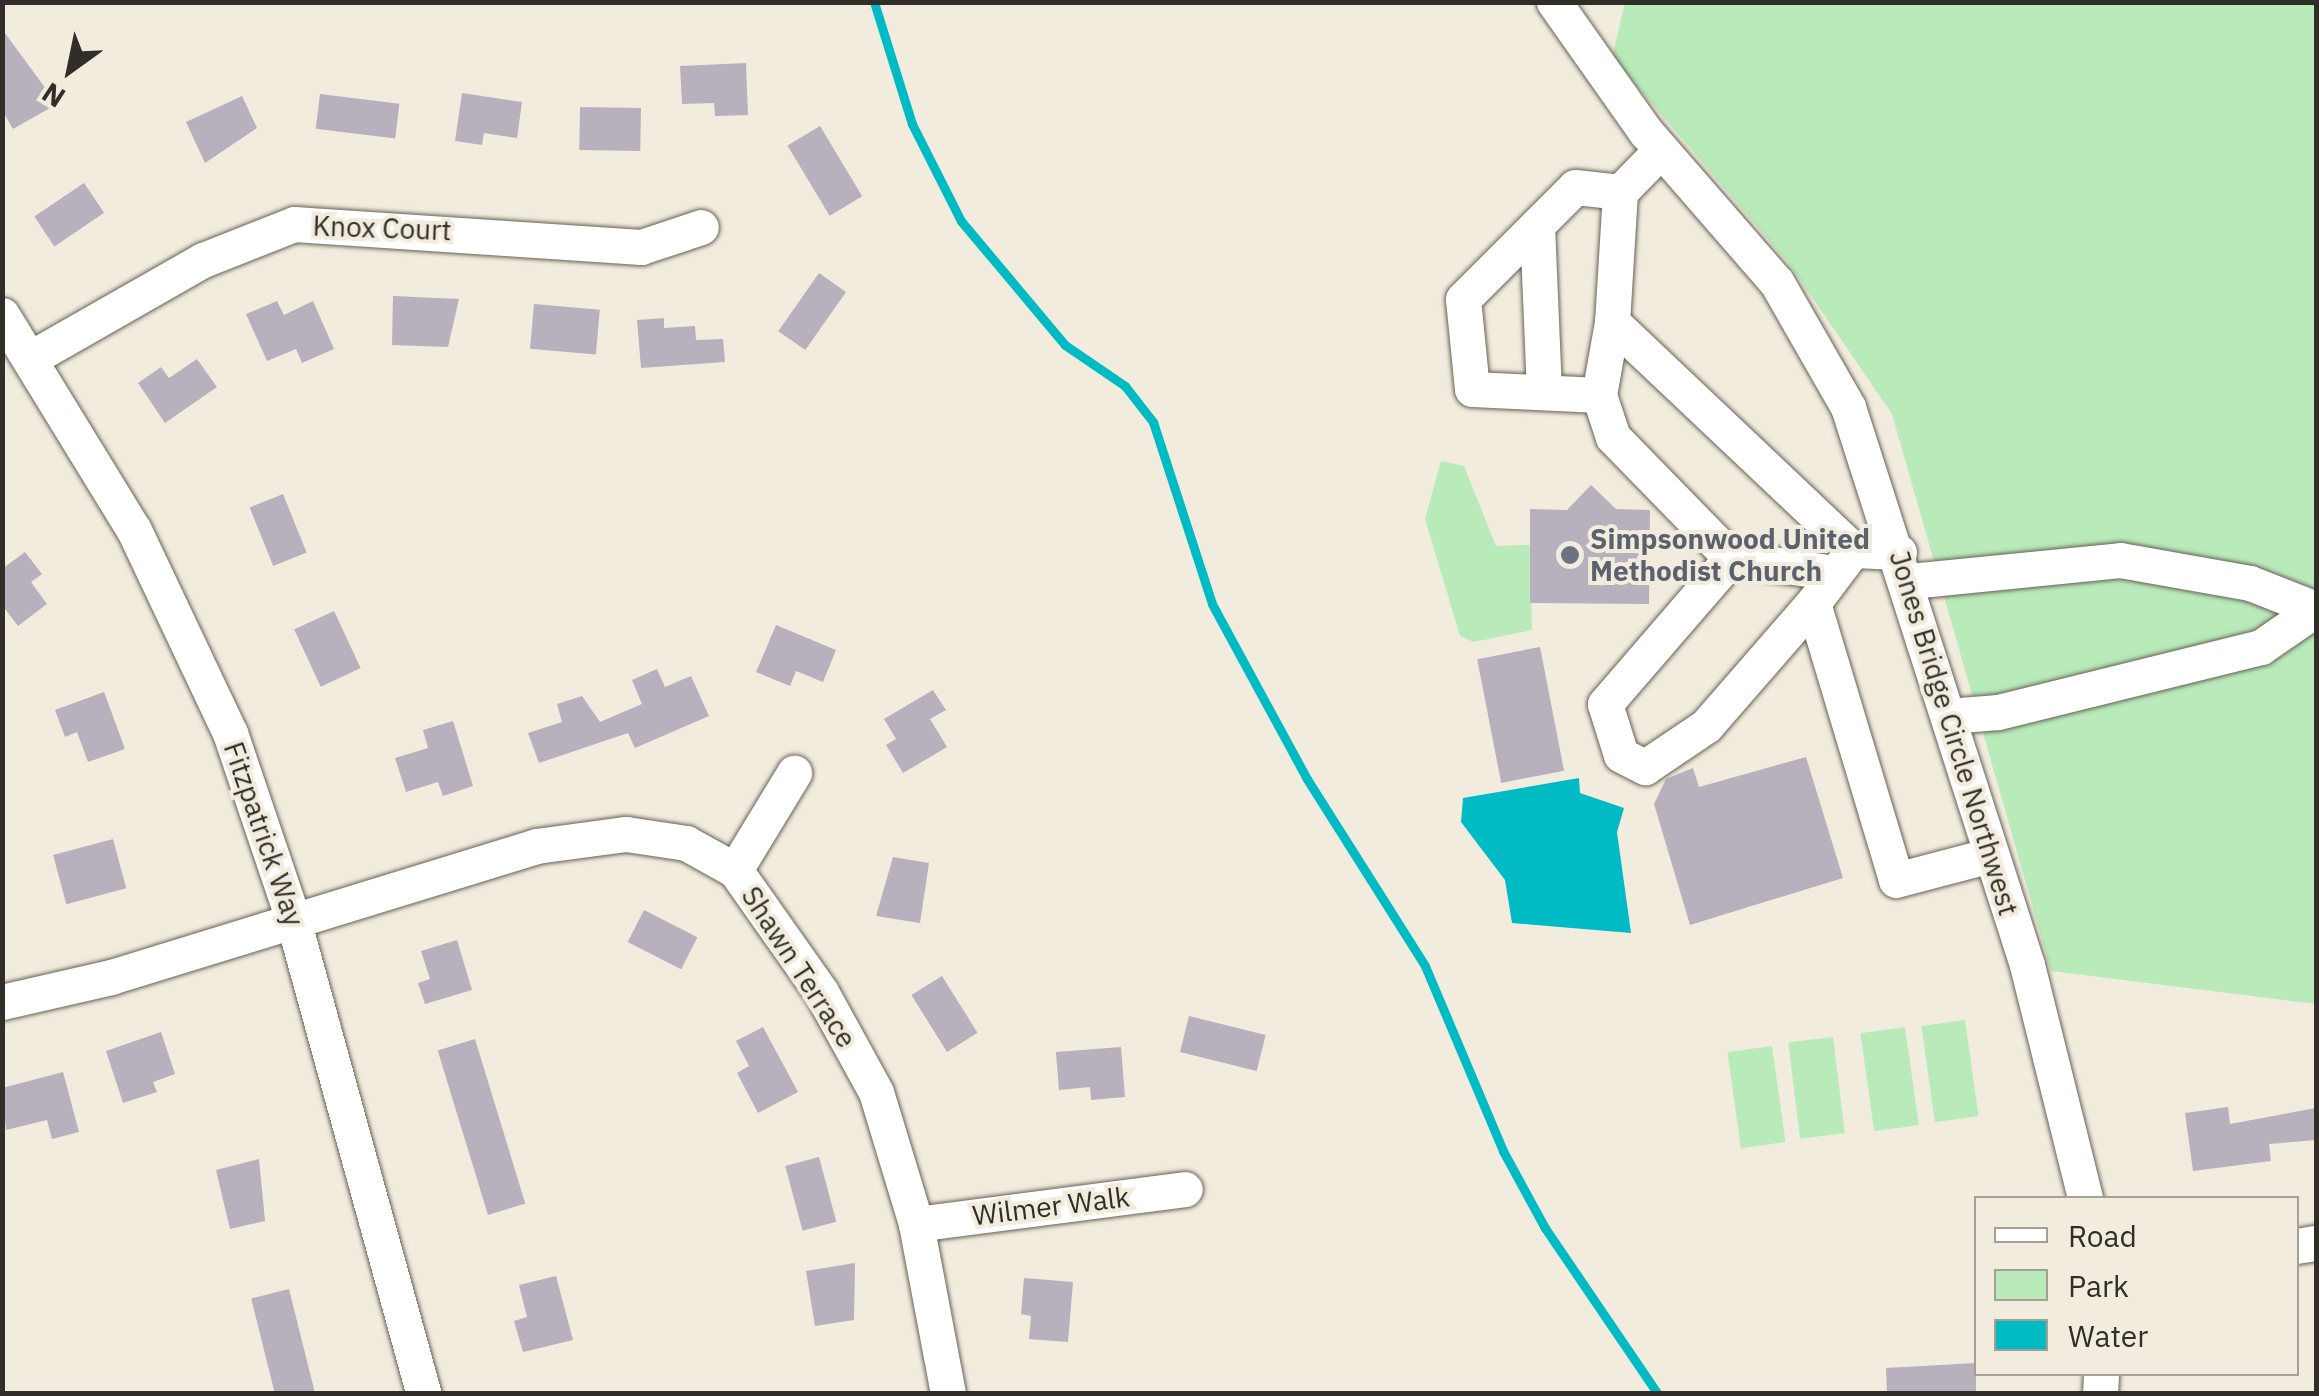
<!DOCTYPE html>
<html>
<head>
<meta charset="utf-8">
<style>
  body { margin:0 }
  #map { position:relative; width:2319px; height:1396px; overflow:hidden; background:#f2ecde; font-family:"IBM Plex Sans",sans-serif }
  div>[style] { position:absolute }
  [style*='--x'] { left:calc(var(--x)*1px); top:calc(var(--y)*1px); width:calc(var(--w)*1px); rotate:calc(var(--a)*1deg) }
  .green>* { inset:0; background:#b9eaba; transform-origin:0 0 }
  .water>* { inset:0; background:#00bbc4 }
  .stream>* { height:9px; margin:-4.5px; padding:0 4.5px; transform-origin:4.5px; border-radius:4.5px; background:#00bbc4 }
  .building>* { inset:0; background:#b7b0bd; transform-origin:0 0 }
  .roads { filter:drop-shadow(0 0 2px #666256) drop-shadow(0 0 2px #666256) }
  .minor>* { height:35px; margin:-17.5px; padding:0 17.5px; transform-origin:17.5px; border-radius:17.5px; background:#fff }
  .dots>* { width:28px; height:28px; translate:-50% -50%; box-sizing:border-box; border:5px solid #f2ecde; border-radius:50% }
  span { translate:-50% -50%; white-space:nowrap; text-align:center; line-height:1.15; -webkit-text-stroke:8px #f2ecde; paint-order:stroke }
  .street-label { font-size:28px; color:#312e29 }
  .worship-label { font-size:28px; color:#5b616d; font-weight:700 }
  .left { translate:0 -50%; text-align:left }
  .frame { position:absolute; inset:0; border:5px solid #312e29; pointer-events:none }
  .legend { position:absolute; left:1974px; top:1196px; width:325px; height:180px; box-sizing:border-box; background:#f2ecde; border:2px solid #a5a096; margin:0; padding:12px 18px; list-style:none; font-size:30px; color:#312e29 }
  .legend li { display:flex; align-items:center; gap:20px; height:50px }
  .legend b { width:50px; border:2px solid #a5a096 }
  .north { position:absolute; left:20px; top:20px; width:100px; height:100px; -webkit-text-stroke:8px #f2ecde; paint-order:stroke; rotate:213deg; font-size:28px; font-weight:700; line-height:40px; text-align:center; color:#312e29 }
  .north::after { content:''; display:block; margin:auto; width:35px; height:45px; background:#312e29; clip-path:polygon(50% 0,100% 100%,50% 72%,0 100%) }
</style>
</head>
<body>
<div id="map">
  <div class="green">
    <i style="clip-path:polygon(1625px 3px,2316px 3px,2316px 1004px,2051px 971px,1892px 414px,1790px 265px,1612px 57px)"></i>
    <i style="clip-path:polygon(1441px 461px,1464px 466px,1496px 546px,1530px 545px,1532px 630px,1473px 642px,1460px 636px,1425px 519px)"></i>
    <i style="left:1965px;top:1020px;width:97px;height:44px;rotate:82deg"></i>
    <i style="left:1905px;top:1027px;width:99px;height:45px;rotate:82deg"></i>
    <i style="left:1833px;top:1037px;width:97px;height:45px;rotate:83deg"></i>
    <i style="left:1772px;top:1046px;width:97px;height:45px;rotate:82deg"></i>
  </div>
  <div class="water">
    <i style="clip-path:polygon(1579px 778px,1580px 793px,1624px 808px,1617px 832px,1631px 933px,1512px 923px,1505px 880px,1461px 822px,1463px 798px)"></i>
  </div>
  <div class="stream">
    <i style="--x:874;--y:2;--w:128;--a:72.7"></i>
    <i style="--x:912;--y:124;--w:109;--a:63.2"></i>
    <i style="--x:961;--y:221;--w:162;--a:50"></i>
    <i style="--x:1065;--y:345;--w:73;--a:34.3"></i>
    <i style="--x:1125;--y:386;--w:46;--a:52.1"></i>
    <i style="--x:1153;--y:422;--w:191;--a:72"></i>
    <i style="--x:1212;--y:604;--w:199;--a:61.5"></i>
    <i style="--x:1307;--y:779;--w:221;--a:57.7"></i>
    <i style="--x:1425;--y:966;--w:201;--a:67.1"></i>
    <i style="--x:1503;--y:1151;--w:88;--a:61.4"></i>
    <i style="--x:1545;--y:1228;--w:201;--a:55.8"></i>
  </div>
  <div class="building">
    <i style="clip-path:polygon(2px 29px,57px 104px,13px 129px,2px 110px)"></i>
    <i style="clip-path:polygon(746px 63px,748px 115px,715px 116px,714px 103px,682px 104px,680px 66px)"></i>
    <i style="clip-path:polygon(462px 93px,522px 102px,517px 138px,484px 133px,482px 145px,455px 141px)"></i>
    <i style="left:320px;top:94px;width:80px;height:35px;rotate:7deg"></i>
    <i style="clip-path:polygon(242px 96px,257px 128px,205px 163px,186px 122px)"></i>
    <i style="left:580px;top:107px;width:61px;height:43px;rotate:1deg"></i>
    <i style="left:820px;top:126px;width:82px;height:38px;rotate:59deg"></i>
    <i style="left:84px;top:183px;width:36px;height:60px;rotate:56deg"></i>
    <i style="left:819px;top:273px;width:33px;height:71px;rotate:35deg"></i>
    <i style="clip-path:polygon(393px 296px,459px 299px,448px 347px,392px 345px)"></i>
    <i style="clip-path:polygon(277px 301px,284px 315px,313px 301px,334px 349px,302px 363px,296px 349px,267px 361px,246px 314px)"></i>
    <i style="left:534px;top:304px;width:66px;height:45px;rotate:5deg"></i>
    <i style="clip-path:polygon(664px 318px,664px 328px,695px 326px,696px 340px,723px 339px,725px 362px,641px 368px,637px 320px)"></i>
    <i style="clip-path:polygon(197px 359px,217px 387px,165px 423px,138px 383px,161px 367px,169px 378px)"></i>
    <i style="clip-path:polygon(1591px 485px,1616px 509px,1650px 510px,1649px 604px,1530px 603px,1530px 509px,1567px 510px)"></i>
    <i style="left:283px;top:494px;width:63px;height:36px;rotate:68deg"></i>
    <i style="clip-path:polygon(25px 552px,42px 574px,31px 582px,47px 604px,18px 626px,2px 605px,2px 569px)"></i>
    <i style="left:334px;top:611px;width:63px;height:44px;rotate:65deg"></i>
    <i style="clip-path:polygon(776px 625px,836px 650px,823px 682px,796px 671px,790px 686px,756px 672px)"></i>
    <i style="left:1540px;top:647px;width:126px;height:64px;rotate:79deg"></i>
    <i style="clip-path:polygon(657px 669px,665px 687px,691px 676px,709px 716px,635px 748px,628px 733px,539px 763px,528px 733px,562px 722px,557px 704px,582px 696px,600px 722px,642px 704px,632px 680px)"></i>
    <i style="clip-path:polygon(933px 690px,946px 710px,930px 719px,947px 747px,903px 773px,886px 745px,896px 739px,884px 719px)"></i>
    <i style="clip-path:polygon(104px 692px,125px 749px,88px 762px,77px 732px,65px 737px,55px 710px)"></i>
    <i style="clip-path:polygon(453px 721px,473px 786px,443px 796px,438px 782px,406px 792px,395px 758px,428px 748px,423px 730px)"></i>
    <i style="clip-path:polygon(1806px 757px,1843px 878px,1690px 925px,1654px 804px,1666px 779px,1693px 768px,1699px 787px)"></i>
    <i style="left:113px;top:839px;width:51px;height:62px;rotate:75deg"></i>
    <i style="clip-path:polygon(893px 857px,929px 863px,920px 923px,876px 916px)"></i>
    <i style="left:644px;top:910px;width:60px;height:36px;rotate:27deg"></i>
    <i style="clip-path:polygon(457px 940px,472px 990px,425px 1004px,418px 983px,430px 979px,421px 951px)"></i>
    <i style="left:942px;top:976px;width:67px;height:36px;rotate:58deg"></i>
    <i style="left:1189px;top:1016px;width:79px;height:37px;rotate:14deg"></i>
    <i style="clip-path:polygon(763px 1027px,798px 1092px,758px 1113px,737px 1073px,749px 1066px,736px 1041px)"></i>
    <i style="clip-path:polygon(161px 1032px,175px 1074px,153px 1082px,157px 1092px,123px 1103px,106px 1051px)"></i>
    <i style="left:475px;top:1039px;width:172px;height:39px;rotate:73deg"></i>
    <i style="clip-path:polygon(1121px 1047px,1125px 1097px,1091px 1100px,1090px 1087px,1059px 1090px,1056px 1052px)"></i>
    <i style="clip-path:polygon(63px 1072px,79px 1132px,52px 1139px,47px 1120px,6px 1130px,2px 1088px)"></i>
    <i style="clip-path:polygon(2228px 1107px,2230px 1124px,2316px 1108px,2316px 1140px,2269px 1144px,2271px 1161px,2193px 1171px,2185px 1113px)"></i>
    <i style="left:819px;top:1157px;width:67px;height:35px;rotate:75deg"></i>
    <i style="clip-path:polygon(259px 1159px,265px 1221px,230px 1229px,216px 1170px)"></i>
    <i style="clip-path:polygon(855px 1263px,854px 1320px,815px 1326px,806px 1271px)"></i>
    <i style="clip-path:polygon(556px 1276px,573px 1340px,523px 1352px,514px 1321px,527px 1317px,519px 1285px)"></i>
    <i style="clip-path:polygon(1024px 1278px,1073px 1282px,1068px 1342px,1029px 1339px,1031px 1316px,1021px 1314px)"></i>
    <i style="left:289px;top:1289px;width:108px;height:39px;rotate:76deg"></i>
    <i style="clip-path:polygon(1976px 1363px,1976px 1394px,1887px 1394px,1886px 1368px)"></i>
  </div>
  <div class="roads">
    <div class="minor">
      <i style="--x:1554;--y:2;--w:158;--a:54.8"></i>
      <i style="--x:1645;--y:131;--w:201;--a:49"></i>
      <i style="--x:1777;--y:283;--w:143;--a:60.2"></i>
      <i style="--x:1848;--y:407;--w:586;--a:72.21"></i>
      <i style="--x:2027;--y:965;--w:240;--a:76"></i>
      <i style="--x:1661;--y:150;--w:59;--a:134.3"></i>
      <i style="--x:1620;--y:192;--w:130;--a:93.5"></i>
      <i style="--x:1612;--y:322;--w:332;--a:43.4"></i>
      <i style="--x:1853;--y:550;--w:46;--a:2.5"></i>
      <i style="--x:1537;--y:225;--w:167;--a:87.6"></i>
      <i style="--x:2;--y:315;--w:252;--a:58.5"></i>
      <i style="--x:134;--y:530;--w:225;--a:64.7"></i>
      <i style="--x:230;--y:733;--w:193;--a:71.3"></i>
      <i style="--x:292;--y:916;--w:496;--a:74.6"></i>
      <i style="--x:1612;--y:322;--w:74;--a:100.1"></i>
      <i style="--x:1599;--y:395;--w:127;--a:-177.3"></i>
      <i style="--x:1472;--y:389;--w:90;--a:-95.7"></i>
      <i style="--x:1463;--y:299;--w:158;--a:-45"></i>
      <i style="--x:1575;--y:187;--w:45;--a:6.3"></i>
      <i style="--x:31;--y:358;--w:198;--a:-29.7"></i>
      <i style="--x:203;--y:260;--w:98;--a:-21.6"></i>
      <i style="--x:294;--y:224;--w:348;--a:3.8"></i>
      <i style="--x:641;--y:247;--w:63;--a:-18.4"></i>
      <i style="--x:1599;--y:395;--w:44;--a:71.6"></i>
      <i style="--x:1613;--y:437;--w:169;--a:45.7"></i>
      <i style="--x:1731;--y:558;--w:105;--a:8.2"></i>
      <i style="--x:1853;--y:550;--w:66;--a:127"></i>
      <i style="--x:1813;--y:603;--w:289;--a:73.3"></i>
      <i style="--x:1896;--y:880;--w:98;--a:-14.7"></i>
      <i style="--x:1731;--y:558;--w:193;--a:130.8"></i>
      <i style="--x:1605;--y:704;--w:53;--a:72.6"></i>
      <i style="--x:1621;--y:755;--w:27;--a:27"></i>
      <i style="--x:1645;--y:767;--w:73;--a:-33.9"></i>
      <i style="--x:1706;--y:726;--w:163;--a:-49"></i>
      <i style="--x:1910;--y:581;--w:211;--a:-5.7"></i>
      <i style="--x:2120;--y:560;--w:132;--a:10"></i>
      <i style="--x:2250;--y:583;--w:71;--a:21.5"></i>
      <i style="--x:1948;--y:716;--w:50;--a:-4.6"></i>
      <i style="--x:1998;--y:712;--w:271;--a:-13.9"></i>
      <i style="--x:2261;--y:647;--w:67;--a:-34.6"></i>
      <i style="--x:735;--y:870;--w:114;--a:-58.7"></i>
      <i style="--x:2;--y:1002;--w:112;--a:-12.9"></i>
      <i style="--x:111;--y:977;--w:445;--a:-17.1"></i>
      <i style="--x:536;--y:846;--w:91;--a:-7.6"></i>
      <i style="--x:626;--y:834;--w:61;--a:8.5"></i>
      <i style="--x:686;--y:843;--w:56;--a:28.9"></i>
      <i style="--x:735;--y:870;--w:149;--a:54.8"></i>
      <i style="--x:821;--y:992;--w:114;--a:61.2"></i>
      <i style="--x:876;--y:1092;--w:138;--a:73.1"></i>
      <i style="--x:916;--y:1224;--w:173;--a:79.3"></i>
      <i style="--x:916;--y:1224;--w:271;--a:-7.4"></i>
      <i style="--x:2296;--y:1246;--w:20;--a:-9"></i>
      <i style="--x:2100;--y:1394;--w:20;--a:-87"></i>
    </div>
  </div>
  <div class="dots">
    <i style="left:1570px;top:555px;background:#6b7280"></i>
  </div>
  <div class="street-label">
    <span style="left:382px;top:228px;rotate:2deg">Knox Court</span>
    <span style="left:1954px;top:733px;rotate:73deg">Jones Bridge Circle Northwest</span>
    <span style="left:264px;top:834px;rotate:71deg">Fitzpatrick Way</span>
    <span style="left:799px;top:967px;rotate:57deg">Shawn Terrace</span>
    <span style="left:1051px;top:1206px;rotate:-7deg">Wilmer Walk</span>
  </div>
  <div class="worship-label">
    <span class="left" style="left:1590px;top:555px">Simpsonwood United<br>Methodist Church</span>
  </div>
  <div class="frame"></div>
  <ul class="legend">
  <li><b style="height:12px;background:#fff"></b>Road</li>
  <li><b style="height:28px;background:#b9eaba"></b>Park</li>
  <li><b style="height:28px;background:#00bbc4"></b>Water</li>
  </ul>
  <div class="north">N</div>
</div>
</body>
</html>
